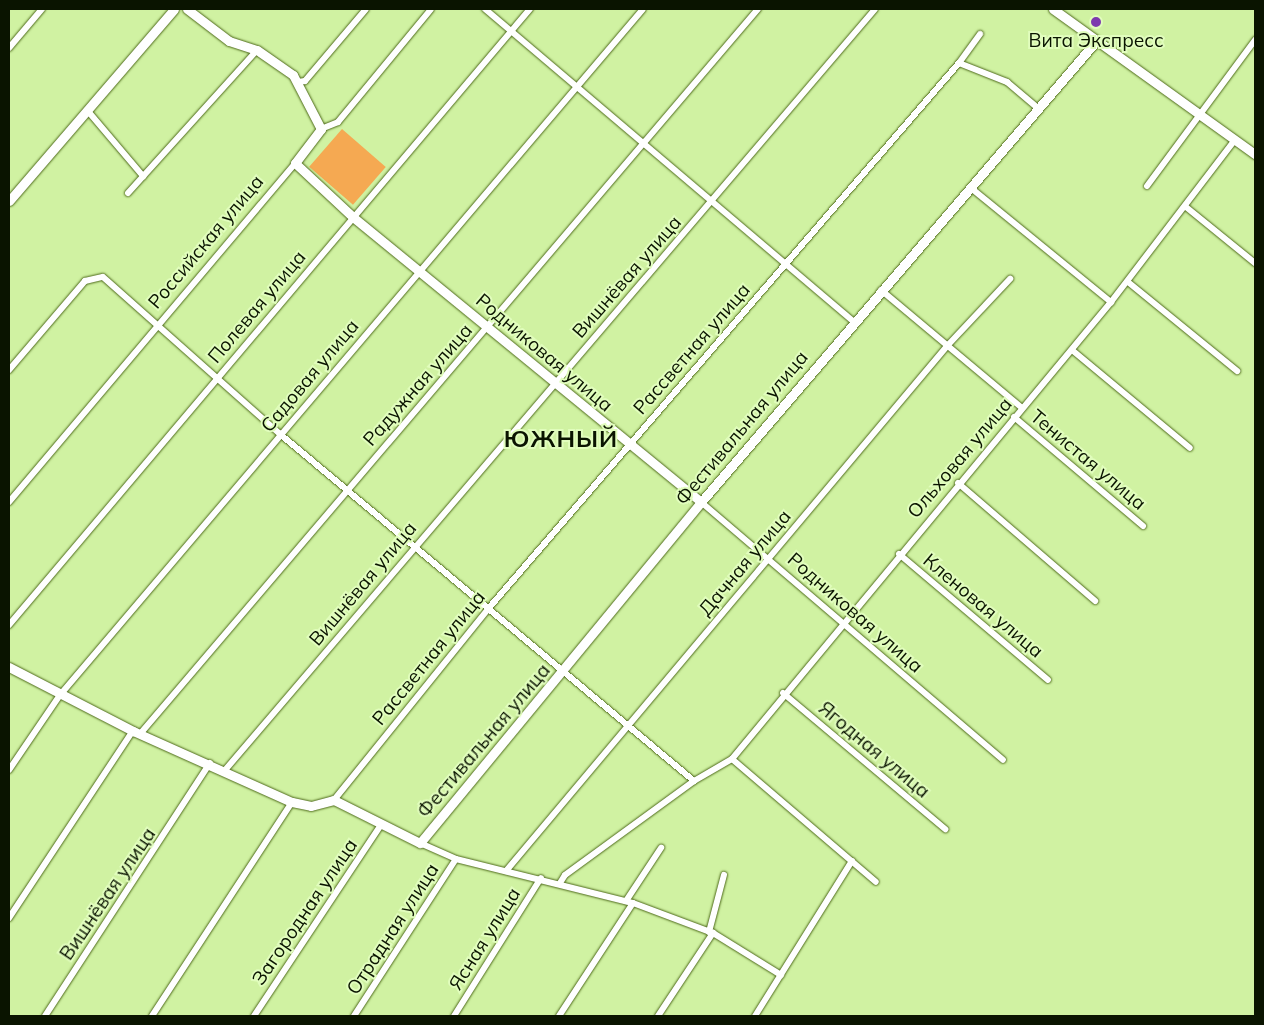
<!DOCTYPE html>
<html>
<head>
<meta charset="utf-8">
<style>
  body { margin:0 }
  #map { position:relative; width:1264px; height:1025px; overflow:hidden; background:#d0f2a2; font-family:Mulish,sans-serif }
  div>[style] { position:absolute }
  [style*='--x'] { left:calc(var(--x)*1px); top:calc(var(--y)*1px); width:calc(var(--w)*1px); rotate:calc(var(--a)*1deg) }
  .green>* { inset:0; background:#f5a952; transform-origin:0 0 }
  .roads { filter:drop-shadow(0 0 1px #4e6a1b) drop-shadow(0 0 1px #4e6a1b) }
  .street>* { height:6px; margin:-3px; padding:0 3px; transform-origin:3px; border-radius:3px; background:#fff }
  .secondary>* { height:9px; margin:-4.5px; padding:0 4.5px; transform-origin:4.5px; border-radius:4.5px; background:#fff }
  .dots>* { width:14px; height:14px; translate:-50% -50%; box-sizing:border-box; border:2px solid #e1fdbd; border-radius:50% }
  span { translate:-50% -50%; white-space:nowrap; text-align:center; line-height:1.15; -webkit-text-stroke:4px #e1fdbd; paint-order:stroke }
  .poi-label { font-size:19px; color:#0a1400 }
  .street-label { font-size:19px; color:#0a1400 }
  .district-label { font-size:24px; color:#0a1400; font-weight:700; letter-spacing:1px }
  .frame { position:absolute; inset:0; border:10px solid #0a1400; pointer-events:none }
</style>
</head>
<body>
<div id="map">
  <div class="green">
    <i style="left:342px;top:129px;width:58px;height:50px;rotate:41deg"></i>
  </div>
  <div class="roads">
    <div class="street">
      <i style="--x:485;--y:9;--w:484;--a:40.3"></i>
      <i style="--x:9;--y:48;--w:51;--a:-49.8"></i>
      <i style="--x:959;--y:63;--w:36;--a:-54"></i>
      <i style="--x:298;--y:82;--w:7;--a:-8"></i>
      <i style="--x:305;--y:81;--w:94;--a:-49.7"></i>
      <i style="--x:87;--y:110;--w:87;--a:49.7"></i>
      <i style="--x:321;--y:129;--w:18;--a:-22"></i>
      <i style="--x:338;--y:122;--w:146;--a:-50.5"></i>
      <i style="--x:1147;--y:186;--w:182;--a:-53.5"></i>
      <i style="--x:971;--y:188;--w:181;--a:39.2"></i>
      <i style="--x:128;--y:193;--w:193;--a:-47.9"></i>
      <i style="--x:1186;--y:207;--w:89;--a:39.1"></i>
      <i style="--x:1128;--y:282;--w:141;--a:39.2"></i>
      <i style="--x:881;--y:290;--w:184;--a:39.9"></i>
      <i style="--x:1072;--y:350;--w:153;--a:39.7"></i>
      <i style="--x:9;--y:370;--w:117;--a:-49.5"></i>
      <i style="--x:85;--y:281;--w:18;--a:-13"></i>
      <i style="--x:103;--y:277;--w:237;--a:41.6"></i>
      <i style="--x:280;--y:434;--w:540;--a:39.97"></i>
      <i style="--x:1014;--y:417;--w:169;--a:40.2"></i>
      <i style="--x:958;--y:483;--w:181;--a:40.7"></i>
      <i style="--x:9;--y:502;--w:444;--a:-49.8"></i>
      <i style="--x:701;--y:502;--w:397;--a:40.5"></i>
      <i style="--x:899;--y:554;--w:195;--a:40.2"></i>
      <i style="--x:9;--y:625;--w:807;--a:-49.78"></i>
      <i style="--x:783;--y:693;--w:212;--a:40"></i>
      <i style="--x:140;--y:734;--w:953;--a:-49.56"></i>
      <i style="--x:732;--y:759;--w:189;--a:40.5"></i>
      <i style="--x:226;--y:769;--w:999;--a:-49.5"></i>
      <i style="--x:9;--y:770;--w:91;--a:-55.8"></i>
      <i style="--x:60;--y:695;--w:900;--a:-49.64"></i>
      <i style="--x:334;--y:800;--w:245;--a:-51.1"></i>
      <i style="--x:488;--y:609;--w:721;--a:-49.22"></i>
      <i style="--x:959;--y:63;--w:52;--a:21.6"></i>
      <i style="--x:1007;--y:82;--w:42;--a:40.2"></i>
      <i style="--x:420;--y:843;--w:39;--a:24"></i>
      <i style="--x:456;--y:859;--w:182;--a:14"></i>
      <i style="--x:633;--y:903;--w:85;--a:20.6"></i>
      <i style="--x:713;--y:933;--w:80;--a:31.7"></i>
      <i style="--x:506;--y:871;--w:687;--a:-49.96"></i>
      <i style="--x:948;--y:345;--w:91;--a:-46.8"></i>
      <i style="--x:560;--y:883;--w:9;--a:-58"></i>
      <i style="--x:565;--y:875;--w:160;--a:-36.1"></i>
      <i style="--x:694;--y:781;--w:44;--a:-30.1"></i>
      <i style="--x:732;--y:759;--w:594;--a:-50.33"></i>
      <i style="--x:1111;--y:302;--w:204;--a:-52.6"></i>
      <i style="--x:626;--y:901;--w:64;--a:-56.6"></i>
      <i style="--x:9;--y:918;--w:224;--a:-56.5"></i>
      <i style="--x:709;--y:932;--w:59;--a:-75.3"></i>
      <i style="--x:45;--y:1016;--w:302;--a:-56.9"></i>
      <i style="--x:152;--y:1016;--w:256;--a:-56.8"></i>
      <i style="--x:254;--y:1016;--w:229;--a:-56.4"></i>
      <i style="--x:354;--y:1016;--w:187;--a:-57"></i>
      <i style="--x:454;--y:1016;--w:163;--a:-57.8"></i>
      <i style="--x:559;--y:1016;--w:135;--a:-56.8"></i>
      <i style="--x:658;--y:1016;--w:100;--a:-56.5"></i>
      <i style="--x:755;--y:1016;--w:183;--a:-58"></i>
    </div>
    <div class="secondary">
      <i style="--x:187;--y:9;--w:53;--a:37.3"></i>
      <i style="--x:229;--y:41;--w:29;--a:18"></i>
      <i style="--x:257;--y:50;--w:44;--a:34.8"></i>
      <i style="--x:293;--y:75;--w:61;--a:62.6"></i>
      <i style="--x:321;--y:129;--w:43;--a:127.4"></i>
      <i style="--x:295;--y:163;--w:79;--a:43"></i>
      <i style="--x:353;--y:217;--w:450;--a:39.3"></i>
      <i style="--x:1053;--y:9;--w:249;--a:35.7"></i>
      <i style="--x:9;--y:201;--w:253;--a:-49.3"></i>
      <i style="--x:9;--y:667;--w:140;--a:27.3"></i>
      <i style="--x:133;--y:731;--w:174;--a:24.1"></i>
      <i style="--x:292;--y:802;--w:19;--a:12"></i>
      <i style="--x:311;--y:806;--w:24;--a:-15"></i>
      <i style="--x:334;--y:800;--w:96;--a:26.6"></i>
      <i style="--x:420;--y:843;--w:442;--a:-50.5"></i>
      <i style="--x:701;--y:502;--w:608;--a:-49.4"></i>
    </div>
  </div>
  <div class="dots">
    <i style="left:1096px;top:22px;background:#7c39ae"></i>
  </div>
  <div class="poi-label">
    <span style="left:1096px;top:41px">Вита Экспресс</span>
  </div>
  <div class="street-label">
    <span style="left:206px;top:242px;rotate:-50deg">Российская улица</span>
    <span style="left:627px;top:277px;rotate:-49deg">Вишнёвая улица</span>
    <span style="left:257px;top:307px;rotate:-50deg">Полевая улица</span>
    <span style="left:692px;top:349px;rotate:-49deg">Рассветная улица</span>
    <span style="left:544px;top:353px;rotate:40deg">Родниковая улица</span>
    <span style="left:310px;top:376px;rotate:-50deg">Садовая улица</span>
    <span style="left:418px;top:385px;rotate:-49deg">Радужная улица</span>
    <span style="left:742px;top:428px;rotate:-50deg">Фестивальная улица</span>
    <span style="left:960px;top:458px;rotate:-50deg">Ольховая улица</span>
    <span style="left:1088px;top:460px;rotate:40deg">Тенистая улица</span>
    <span style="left:745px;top:563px;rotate:-50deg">Дачная улица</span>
    <span style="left:363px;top:584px;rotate:-50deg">Вишнёвая улица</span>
    <span style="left:983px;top:606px;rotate:40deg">Кленовая улица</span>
    <span style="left:855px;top:613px;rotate:41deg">Родниковая улица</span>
    <span style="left:429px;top:658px;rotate:-51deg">Рассветная улица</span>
    <span style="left:484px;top:741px;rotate:-50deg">Фестивальная улица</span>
    <span style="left:874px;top:750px;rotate:40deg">Ягодная улица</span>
    <span style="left:108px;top:894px;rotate:-56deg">Вишнёвая улица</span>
    <span style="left:305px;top:912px;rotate:-56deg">Загородная улица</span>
    <span style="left:393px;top:929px;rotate:-57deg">Отрадная улица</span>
    <span style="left:485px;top:939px;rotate:-58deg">Ясная улица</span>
  </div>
  <div class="district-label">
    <span style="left:561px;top:439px">ЮЖНЫЙ</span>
  </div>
  <div class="frame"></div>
</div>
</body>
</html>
